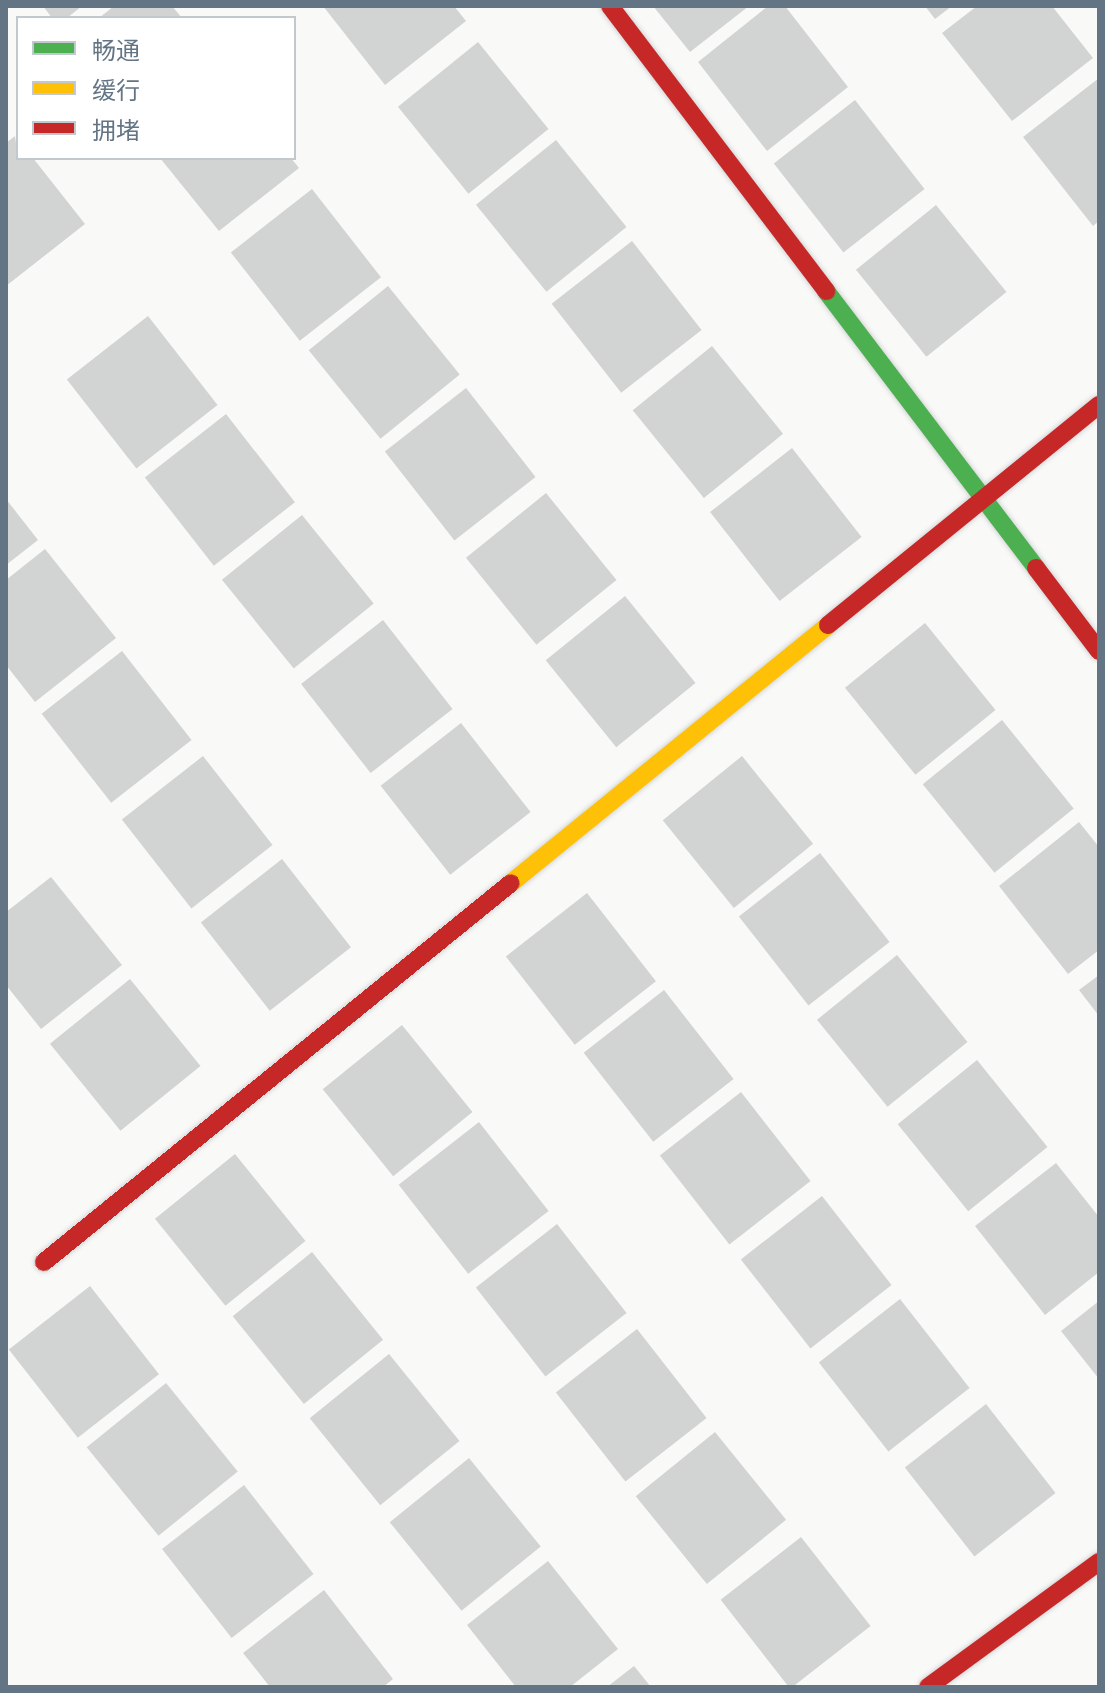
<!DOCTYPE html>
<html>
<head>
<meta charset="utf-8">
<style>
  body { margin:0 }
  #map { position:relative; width:1105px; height:1693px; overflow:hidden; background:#f9f9f8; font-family:"DM Sans","Noto Sans SC",sans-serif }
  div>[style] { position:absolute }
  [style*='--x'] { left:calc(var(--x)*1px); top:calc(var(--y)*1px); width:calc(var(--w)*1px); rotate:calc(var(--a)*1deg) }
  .building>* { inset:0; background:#d2d4d4; transform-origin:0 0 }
  .roads { filter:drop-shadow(0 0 2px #d5d7d7) drop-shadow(0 0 2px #d5d7d7) }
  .fast>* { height:18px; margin:-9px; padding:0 9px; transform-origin:9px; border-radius:9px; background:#4caf50 }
  .slow>* { height:18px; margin:-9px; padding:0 9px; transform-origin:9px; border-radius:9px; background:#ffc107 }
  .jam>* { height:18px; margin:-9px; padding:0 9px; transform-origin:9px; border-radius:9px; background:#c62828 }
  span { translate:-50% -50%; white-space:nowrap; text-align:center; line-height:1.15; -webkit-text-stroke:8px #fff; paint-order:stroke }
  .frame { position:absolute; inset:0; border:8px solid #637584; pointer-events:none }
  .legend { position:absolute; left:16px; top:16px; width:280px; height:144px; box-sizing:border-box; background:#fff; border:2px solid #c1c8ce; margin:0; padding:10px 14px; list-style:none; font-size:24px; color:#637584 }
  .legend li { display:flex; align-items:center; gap:16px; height:40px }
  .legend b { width:40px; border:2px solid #c1c8ce }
</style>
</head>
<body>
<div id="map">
  <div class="building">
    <i style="clip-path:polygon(43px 6px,82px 6px,67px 18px,52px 18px)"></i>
    <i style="clip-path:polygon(114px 6px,172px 6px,182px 18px,99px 18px)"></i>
    <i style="clip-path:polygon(323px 6px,454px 6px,466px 21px,385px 85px)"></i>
    <i style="clip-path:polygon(653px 6px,749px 6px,690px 52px)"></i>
    <i style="clip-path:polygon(768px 6px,785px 6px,848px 87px,767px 151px,698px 62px)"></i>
    <i style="clip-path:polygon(925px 6px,952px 6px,935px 19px)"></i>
    <i style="clip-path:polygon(977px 6px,1052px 6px,1093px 58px,1012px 121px,942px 33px)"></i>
    <i style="left:478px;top:42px;width:112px;height:103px;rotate:51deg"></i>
    <i style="clip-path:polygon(1099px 78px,1099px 221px,1093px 226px,1023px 137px)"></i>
    <i style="left:855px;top:100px;width:113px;height:103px;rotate:52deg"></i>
    <i style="clip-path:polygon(15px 136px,18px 158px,33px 158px,85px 224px,6px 286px,6px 143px)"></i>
    <i style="left:556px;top:140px;width:112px;height:103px;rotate:51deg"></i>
    <i style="clip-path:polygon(160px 158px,291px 158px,299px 168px,219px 231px)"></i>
    <i style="left:312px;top:189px;width:112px;height:103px;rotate:52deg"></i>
    <i style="left:936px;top:205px;width:112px;height:103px;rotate:51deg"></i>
    <i style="left:632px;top:241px;width:113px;height:102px;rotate:52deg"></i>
    <i style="left:388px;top:286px;width:114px;height:102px;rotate:51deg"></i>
    <i style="left:148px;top:316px;width:113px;height:103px;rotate:52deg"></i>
    <i style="left:712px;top:346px;width:113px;height:102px;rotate:51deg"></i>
    <i style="left:466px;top:388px;width:113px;height:103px;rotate:52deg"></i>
    <i style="left:226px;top:414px;width:112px;height:103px;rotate:52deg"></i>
    <i style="left:792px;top:448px;width:113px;height:104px;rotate:52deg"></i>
    <i style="left:546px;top:493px;width:112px;height:103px;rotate:51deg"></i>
    <i style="clip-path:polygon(6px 499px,38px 540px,6px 565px)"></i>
    <i style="left:302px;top:515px;width:114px;height:103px;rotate:51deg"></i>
    <i style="clip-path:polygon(45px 549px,116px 638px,35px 702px,6px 665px,6px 580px)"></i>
    <i style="left:625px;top:596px;width:112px;height:102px;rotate:51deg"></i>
    <i style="left:383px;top:620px;width:113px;height:104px;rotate:52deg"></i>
    <i style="left:925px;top:623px;width:112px;height:103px;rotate:51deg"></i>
    <i style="left:122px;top:651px;width:113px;height:102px;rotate:52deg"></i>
    <i style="left:1002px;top:720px;width:114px;height:102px;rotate:51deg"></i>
    <i style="left:461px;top:723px;width:113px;height:102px;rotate:52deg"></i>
    <i style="left:203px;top:756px;width:113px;height:103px;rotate:52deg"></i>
    <i style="left:742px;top:756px;width:113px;height:102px;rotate:51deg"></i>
    <i style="clip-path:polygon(1079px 822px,1099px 847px,1099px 950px,1068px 974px,999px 886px)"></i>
    <i style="left:820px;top:853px;width:113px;height:103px;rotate:52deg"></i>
    <i style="left:282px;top:859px;width:112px;height:103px;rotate:52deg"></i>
    <i style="clip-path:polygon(51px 877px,122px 965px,41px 1029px,6px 985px,6px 912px)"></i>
    <i style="left:587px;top:893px;width:112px;height:103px;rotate:52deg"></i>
    <i style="left:897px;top:955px;width:112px;height:103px;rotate:51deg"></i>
    <i style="clip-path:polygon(1099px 975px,1099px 1016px,1079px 990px)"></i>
    <i style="left:130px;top:979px;width:112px;height:103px;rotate:51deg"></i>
    <i style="left:664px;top:990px;width:113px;height:102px;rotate:52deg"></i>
    <i style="left:402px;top:1025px;width:112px;height:102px;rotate:51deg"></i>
    <i style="left:977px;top:1060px;width:112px;height:102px;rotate:51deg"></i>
    <i style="left:741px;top:1092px;width:113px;height:103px;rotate:52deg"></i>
    <i style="left:479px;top:1122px;width:113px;height:102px;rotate:52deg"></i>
    <i style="left:235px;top:1154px;width:112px;height:103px;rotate:51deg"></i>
    <i style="clip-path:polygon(1056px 1163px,1099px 1217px,1099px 1272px,1045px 1315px,975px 1226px)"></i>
    <i style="left:822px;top:1196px;width:113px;height:103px;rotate:52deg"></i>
    <i style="left:557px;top:1224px;width:113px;height:103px;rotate:52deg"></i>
    <i style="left:312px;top:1252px;width:113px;height:102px;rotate:51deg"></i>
    <i style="left:90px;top:1286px;width:112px;height:103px;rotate:52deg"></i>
    <i style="left:900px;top:1299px;width:113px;height:103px;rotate:52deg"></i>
    <i style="clip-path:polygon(1099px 1301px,1099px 1379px,1061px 1331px)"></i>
    <i style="left:637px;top:1329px;width:113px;height:103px;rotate:52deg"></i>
    <i style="left:389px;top:1354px;width:112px;height:102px;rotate:51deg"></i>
    <i style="left:166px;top:1383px;width:114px;height:102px;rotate:51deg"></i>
    <i style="left:986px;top:1404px;width:113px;height:103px;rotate:52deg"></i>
    <i style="left:715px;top:1432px;width:113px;height:102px;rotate:51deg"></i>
    <i style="left:469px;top:1458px;width:114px;height:102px;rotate:51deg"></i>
    <i style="left:244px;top:1485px;width:113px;height:104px;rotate:52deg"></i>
    <i style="left:801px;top:1537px;width:113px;height:102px;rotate:52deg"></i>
    <i style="clip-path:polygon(548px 1561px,618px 1649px,570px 1687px,516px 1687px,467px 1625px)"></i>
    <i style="clip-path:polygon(324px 1590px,393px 1679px,383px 1687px,270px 1687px,243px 1653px)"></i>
    <i style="clip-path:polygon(634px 1666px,651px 1687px,607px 1687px)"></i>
  </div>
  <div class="roads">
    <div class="fast">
      <i style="--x:826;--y:291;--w:348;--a:52.8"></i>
    </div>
    <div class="slow">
      <i style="--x:511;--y:883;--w:409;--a:-39.1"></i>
    </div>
    <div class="jam">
      <i style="--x:610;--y:6;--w:358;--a:52.8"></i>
      <i style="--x:1036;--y:568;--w:104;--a:52.8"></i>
      <i style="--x:828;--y:625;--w:349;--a:-39.1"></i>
      <i style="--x:44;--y:1262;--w:601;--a:-39.06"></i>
      <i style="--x:928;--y:1687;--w:212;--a:-36.2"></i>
    </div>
  </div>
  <div class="frame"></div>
  <ul class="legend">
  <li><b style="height:10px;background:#4caf50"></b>畅通</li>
  <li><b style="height:10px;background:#ffc107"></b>缓行</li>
  <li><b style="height:10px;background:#c62828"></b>拥堵</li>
  </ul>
</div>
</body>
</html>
